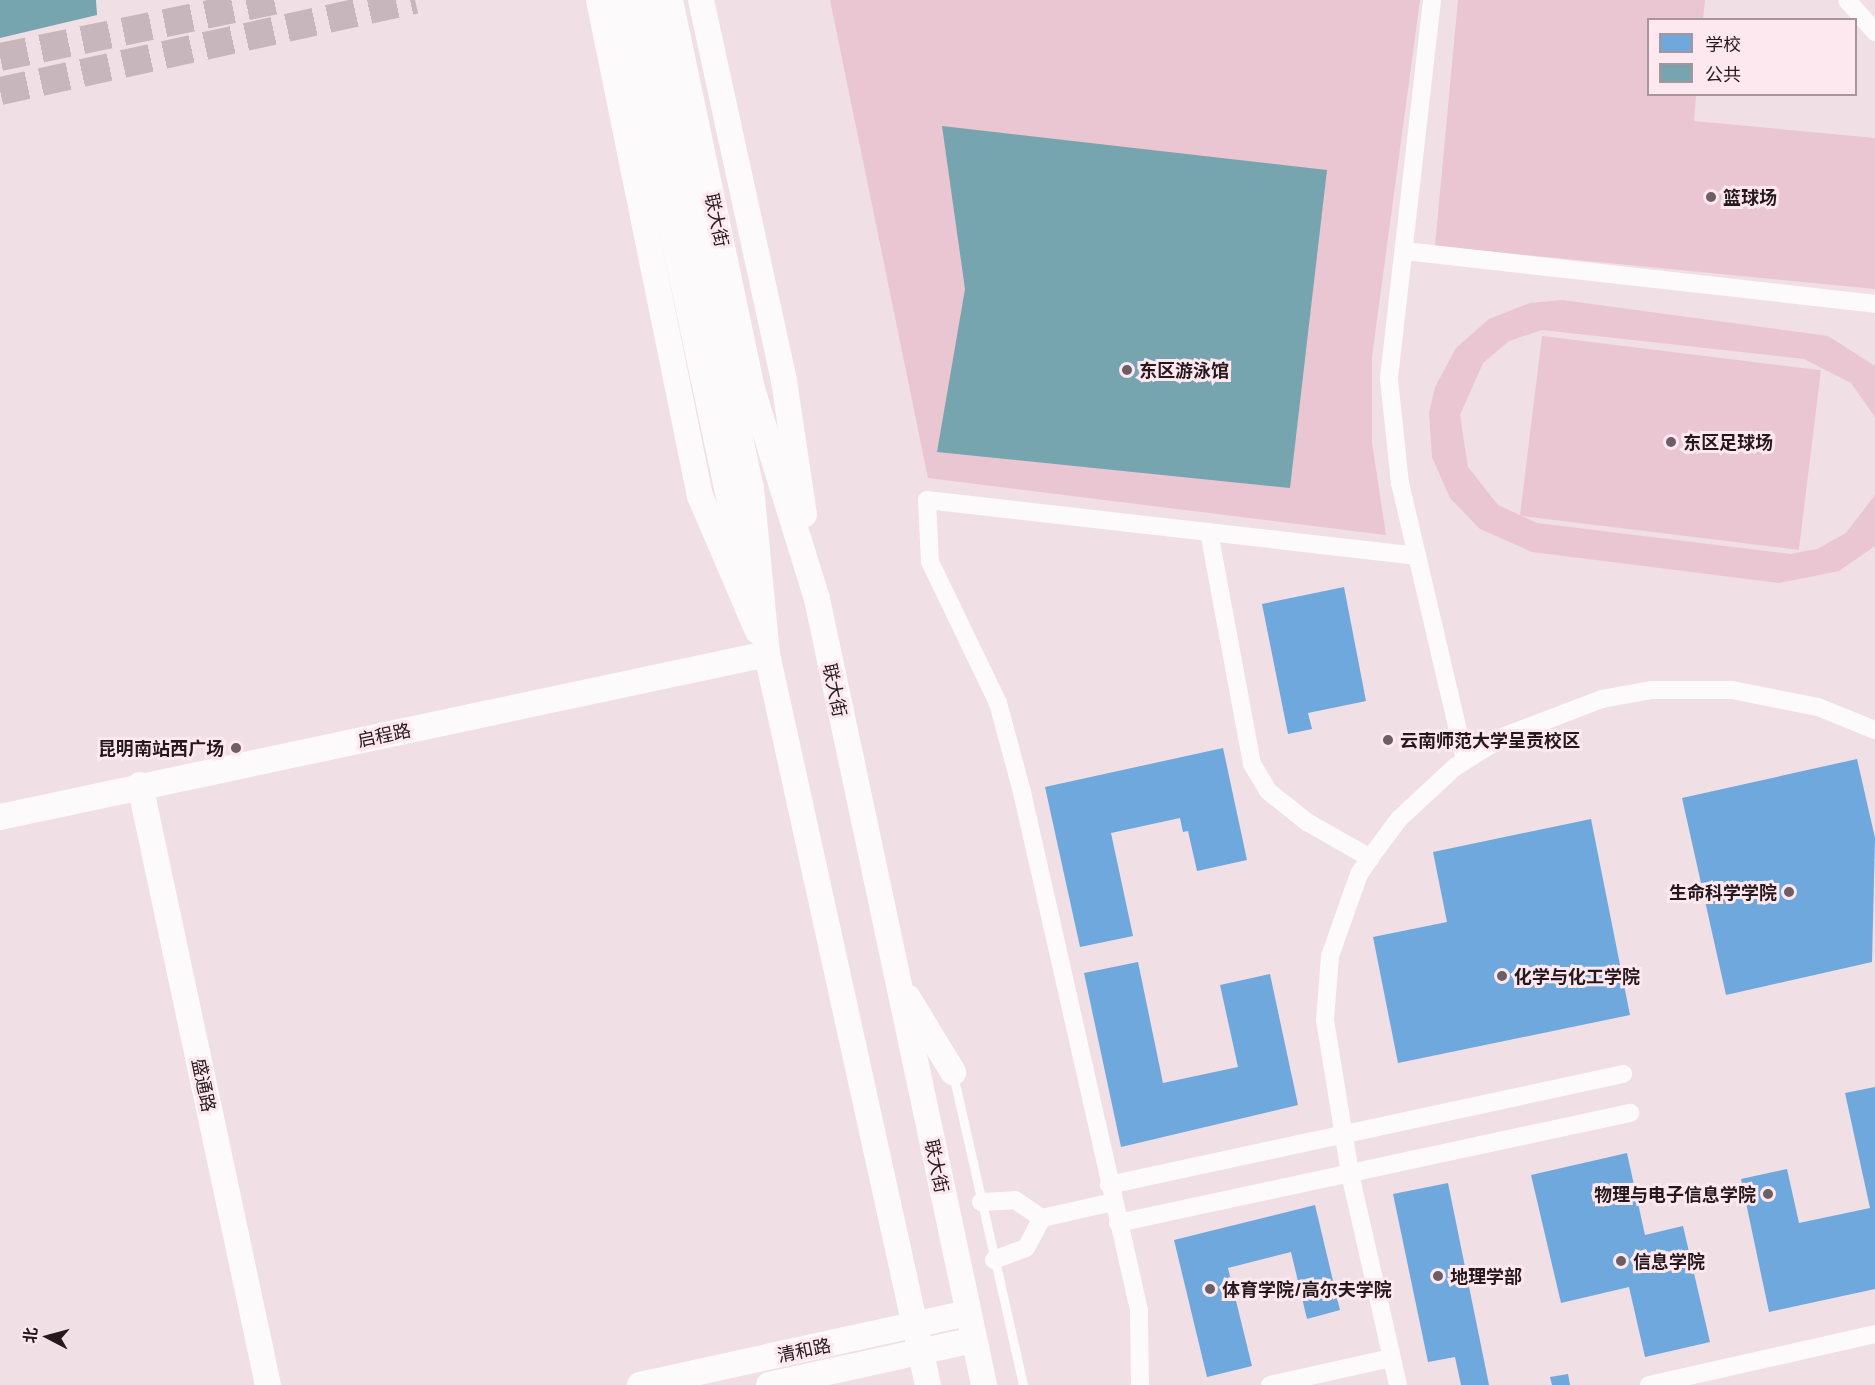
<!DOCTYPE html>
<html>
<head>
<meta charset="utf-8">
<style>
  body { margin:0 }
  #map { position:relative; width:1875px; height:1385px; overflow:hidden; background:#f0dfe5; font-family:Manrope,"Noto Sans SC",sans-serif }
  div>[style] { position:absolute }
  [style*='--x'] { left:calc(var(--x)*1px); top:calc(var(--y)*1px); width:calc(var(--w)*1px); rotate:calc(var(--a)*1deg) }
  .green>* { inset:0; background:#eac5d2; transform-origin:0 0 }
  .schools>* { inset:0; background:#6fa8dc }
  .public>* { inset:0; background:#76a5af }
  .primary-tunnel>* { height:28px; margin-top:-14px; transform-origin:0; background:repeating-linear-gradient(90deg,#c7b7bd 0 28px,transparent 0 42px) }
  .lane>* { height:9px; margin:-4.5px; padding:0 4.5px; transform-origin:4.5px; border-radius:4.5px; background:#fdfafb }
  .street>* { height:18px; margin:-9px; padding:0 9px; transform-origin:9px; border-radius:9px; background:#fdfafb }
  .secondary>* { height:26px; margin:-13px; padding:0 13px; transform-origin:13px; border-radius:13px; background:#fdfafb }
  .dots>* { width:16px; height:16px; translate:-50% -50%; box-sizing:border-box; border:3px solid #fde8ef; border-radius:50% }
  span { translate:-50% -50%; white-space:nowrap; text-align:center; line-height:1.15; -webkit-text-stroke:6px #fde8ef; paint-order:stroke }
  .poi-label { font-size:18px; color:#25191e; font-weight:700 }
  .left { translate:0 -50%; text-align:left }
  .right { translate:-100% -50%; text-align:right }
  .street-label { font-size:18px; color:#25191e }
  .legend { position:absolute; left:1647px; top:18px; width:210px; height:78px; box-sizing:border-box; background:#fde8ef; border:2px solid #a7959b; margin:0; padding:8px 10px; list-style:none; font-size:18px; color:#25191e }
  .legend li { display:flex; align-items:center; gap:12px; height:30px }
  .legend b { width:30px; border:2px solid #a7959b }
  .north { position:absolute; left:18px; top:1307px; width:60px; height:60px; -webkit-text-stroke:4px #fde8ef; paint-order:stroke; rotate:276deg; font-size:16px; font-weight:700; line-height:24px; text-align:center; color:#25191e }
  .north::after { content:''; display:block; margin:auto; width:21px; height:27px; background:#25191e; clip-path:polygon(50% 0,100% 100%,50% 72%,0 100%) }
</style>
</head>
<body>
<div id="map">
  <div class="green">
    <i style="clip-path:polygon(830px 0,1420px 0,1372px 357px,1372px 443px,1386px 535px,928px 478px)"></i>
    <i style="clip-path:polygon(1458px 0,1705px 0,1703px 19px,1648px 20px,1648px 94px,1696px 95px,1694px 121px,1875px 138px,1875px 289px,1435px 246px)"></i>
    <i style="clip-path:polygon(1562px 300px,1828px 336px,1875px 366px,1875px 417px,1851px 383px,1804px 359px,1542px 330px,1509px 341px,1483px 363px,1460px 415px,1468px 467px,1498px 505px,1537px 523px,1791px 554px,1817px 549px,1846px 533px,1875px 495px,1875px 546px,1839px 571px,1779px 583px,1532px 552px,1480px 529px,1450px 498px,1432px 457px,1429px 413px,1435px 387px,1456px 348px,1489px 319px,1530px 303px)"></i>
    <i style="left:1542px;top:336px;width:281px;height:181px;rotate:7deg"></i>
  </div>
  <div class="schools">
    <i style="clip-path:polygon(1344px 587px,1366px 701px,1308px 713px,1312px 729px,1288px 734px,1262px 604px)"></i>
    <i style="clip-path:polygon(1223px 748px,1247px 860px,1197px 871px,1188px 831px,1183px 832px,1180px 818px,1111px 833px,1133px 936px,1080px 947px,1045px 787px)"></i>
    <i style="clip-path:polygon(1857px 759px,1875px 838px,1872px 962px,1726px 995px,1682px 798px)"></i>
    <i style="clip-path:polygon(1591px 819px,1630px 1015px,1398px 1063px,1373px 937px,1447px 922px,1433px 852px)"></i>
    <i style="clip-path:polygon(1138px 962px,1163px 1083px,1238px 1067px,1220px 985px,1270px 974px,1298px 1105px,1121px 1147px,1084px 973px)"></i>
    <i style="clip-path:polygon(1875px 1087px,1875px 1289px,1769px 1312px,1741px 1179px,1787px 1169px,1799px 1223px,1870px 1208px,1845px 1093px)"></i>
    <i style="clip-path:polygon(1627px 1153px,1645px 1235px,1683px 1226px,1710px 1342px,1645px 1357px,1629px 1287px,1561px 1303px,1531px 1175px)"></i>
    <i style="clip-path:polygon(1448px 1183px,1489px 1385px,1461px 1385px,1455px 1357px,1428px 1362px,1393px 1194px)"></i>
    <i style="clip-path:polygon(1315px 1205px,1340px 1310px,1307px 1319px,1291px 1252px,1228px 1268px,1252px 1366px,1207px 1377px,1174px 1240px)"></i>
    <i style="clip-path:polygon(1568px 1374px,1570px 1385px,1552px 1385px,1550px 1377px)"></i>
  </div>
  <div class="public">
    <i style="clip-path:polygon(0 0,96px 0,97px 15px,0 38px)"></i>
    <i style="clip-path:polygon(942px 126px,1327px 170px,1290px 488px,937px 452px,965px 289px)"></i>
  </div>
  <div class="primary-tunnel">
    <i style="--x:0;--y:57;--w:284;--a:-11.6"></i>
    <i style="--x:0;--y:91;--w:425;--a:-12.4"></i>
  </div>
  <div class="lane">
    <i style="--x:953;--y:1074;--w:319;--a:77.3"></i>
  </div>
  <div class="street">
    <i style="--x:1432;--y:0;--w:381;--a:96.5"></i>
    <i style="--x:1389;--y:379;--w:105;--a:84"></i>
    <i style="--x:1400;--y:483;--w:285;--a:76.8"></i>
    <i style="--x:1847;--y:0;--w:43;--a:48.8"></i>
    <i style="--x:1405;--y:251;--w:473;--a:6.4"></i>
    <i style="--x:1209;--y:532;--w:236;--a:79.5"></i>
    <i style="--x:1252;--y:764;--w:31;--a:59"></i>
    <i style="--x:1268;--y:791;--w:50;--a:38.5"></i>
    <i style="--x:1307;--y:822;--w:73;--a:29.7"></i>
    <i style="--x:1109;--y:1185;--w:526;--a:-12.19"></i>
    <i style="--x:981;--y:1202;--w:34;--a:-3"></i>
    <i style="--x:1015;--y:1200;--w:32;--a:34"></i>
    <i style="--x:1042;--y:1218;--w:73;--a:-12.7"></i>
    <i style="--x:1118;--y:1223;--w:524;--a:-12.13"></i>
    <i style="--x:994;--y:1260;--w:34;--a:-21"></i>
    <i style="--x:1026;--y:1248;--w:34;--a:-62"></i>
    <i style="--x:1140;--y:1385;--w:75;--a:-90.8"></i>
    <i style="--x:1139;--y:1310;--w:531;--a:-102.73"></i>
    <i style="--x:1022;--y:792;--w:92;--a:-105.1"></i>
    <i style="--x:998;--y:703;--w:157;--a:-115.7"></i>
    <i style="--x:930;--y:562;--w:62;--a:-92.8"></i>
    <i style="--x:927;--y:500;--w:492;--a:6.5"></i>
    <i style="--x:1270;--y:1385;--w:124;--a:-12.6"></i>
    <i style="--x:1398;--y:1385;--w:217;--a:-102.8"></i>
    <i style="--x:1350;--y:1173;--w:155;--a:-99.3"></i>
    <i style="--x:1325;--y:1020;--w:64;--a:-85.5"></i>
    <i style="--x:1330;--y:956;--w:87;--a:-70.5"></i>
    <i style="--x:1359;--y:874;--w:19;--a:-55"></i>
    <i style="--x:1370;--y:858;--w:49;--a:-53.4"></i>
    <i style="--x:1399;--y:819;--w:76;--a:-42.9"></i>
    <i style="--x:1455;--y:767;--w:59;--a:-31.8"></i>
    <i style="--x:1505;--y:736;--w:104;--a:-20.9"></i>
    <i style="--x:1602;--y:699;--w:51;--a:-10.2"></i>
    <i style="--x:1652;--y:690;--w:80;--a:0"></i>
    <i style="--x:1732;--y:690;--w:88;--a:11.2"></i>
    <i style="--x:1818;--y:707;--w:61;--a:22"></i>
    <i style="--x:1649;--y:1385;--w:232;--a:-12.7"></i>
  </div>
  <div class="secondary">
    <i style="--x:599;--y:0;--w:506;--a:78.49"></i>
    <i style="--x:700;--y:496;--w:147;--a:66.8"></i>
    <i style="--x:623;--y:0;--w:576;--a:77.97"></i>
    <i style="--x:647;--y:0;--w:499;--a:78"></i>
    <i style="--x:751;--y:488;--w:167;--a:84.5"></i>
    <i style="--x:767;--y:654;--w:749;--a:77.58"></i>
    <i style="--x:670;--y:0;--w:398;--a:78.1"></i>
    <i style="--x:752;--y:389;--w:220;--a:72.8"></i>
    <i style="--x:817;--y:599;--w:804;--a:78"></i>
    <i style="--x:701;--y:0;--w:390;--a:77.7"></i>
    <i style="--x:784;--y:381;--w:135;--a:81.5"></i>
    <i style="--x:140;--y:785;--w:614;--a:77.96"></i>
    <i style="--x:0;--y:817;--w:784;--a:-12"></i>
    <i style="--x:908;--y:998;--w:87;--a:58.7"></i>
    <i style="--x:640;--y:1385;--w:336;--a:-12.4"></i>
    <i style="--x:769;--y:1385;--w:210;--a:-12.4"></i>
  </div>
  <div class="dots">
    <i style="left:1711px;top:197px;background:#6c5e64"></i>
    <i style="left:1127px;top:370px;background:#6c5e64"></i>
    <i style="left:1671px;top:442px;background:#6c5e64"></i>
    <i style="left:1388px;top:740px;background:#6c5e64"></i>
    <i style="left:236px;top:748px;background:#6c5e64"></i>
    <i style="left:1789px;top:892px;background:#6c5e64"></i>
    <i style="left:1502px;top:976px;background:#6c5e64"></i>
    <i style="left:1768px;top:1194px;background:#6c5e64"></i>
    <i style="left:1621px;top:1261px;background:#6c5e64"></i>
    <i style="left:1438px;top:1276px;background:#6c5e64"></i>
    <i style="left:1210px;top:1289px;background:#6c5e64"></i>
  </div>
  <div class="poi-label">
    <span class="left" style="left:1723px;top:197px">篮球场</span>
    <span class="left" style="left:1139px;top:370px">东区游泳馆</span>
    <span class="left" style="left:1683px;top:442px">东区足球场</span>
    <span class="left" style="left:1400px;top:740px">云南师范大学呈贡校区</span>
    <span class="right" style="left:224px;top:748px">昆明南站西广场</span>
    <span class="right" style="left:1777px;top:892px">生命科学学院</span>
    <span class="left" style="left:1514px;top:976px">化学与化工学院</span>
    <span class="right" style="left:1756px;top:1194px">物理与电子信息学院</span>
    <span class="left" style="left:1633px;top:1261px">信息学院</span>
    <span class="left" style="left:1450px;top:1276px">地理学部</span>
    <span class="left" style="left:1222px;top:1289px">体育学院/高尔夫学院</span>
  </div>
  <div class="street-label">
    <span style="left:717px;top:220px;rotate:78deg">联大街</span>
    <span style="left:835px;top:690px;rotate:78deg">联大街</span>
    <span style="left:384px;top:735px;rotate:-12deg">启程路</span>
    <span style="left:204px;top:1085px;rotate:78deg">盛通路</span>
    <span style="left:937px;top:1166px;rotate:78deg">联大街</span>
    <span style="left:804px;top:1350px;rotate:-12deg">清和路</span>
  </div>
  <ul class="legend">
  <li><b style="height:16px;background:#6fa8dc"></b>学校</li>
  <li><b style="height:16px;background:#76a5af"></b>公共</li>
  </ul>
  <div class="north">北</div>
</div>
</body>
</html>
